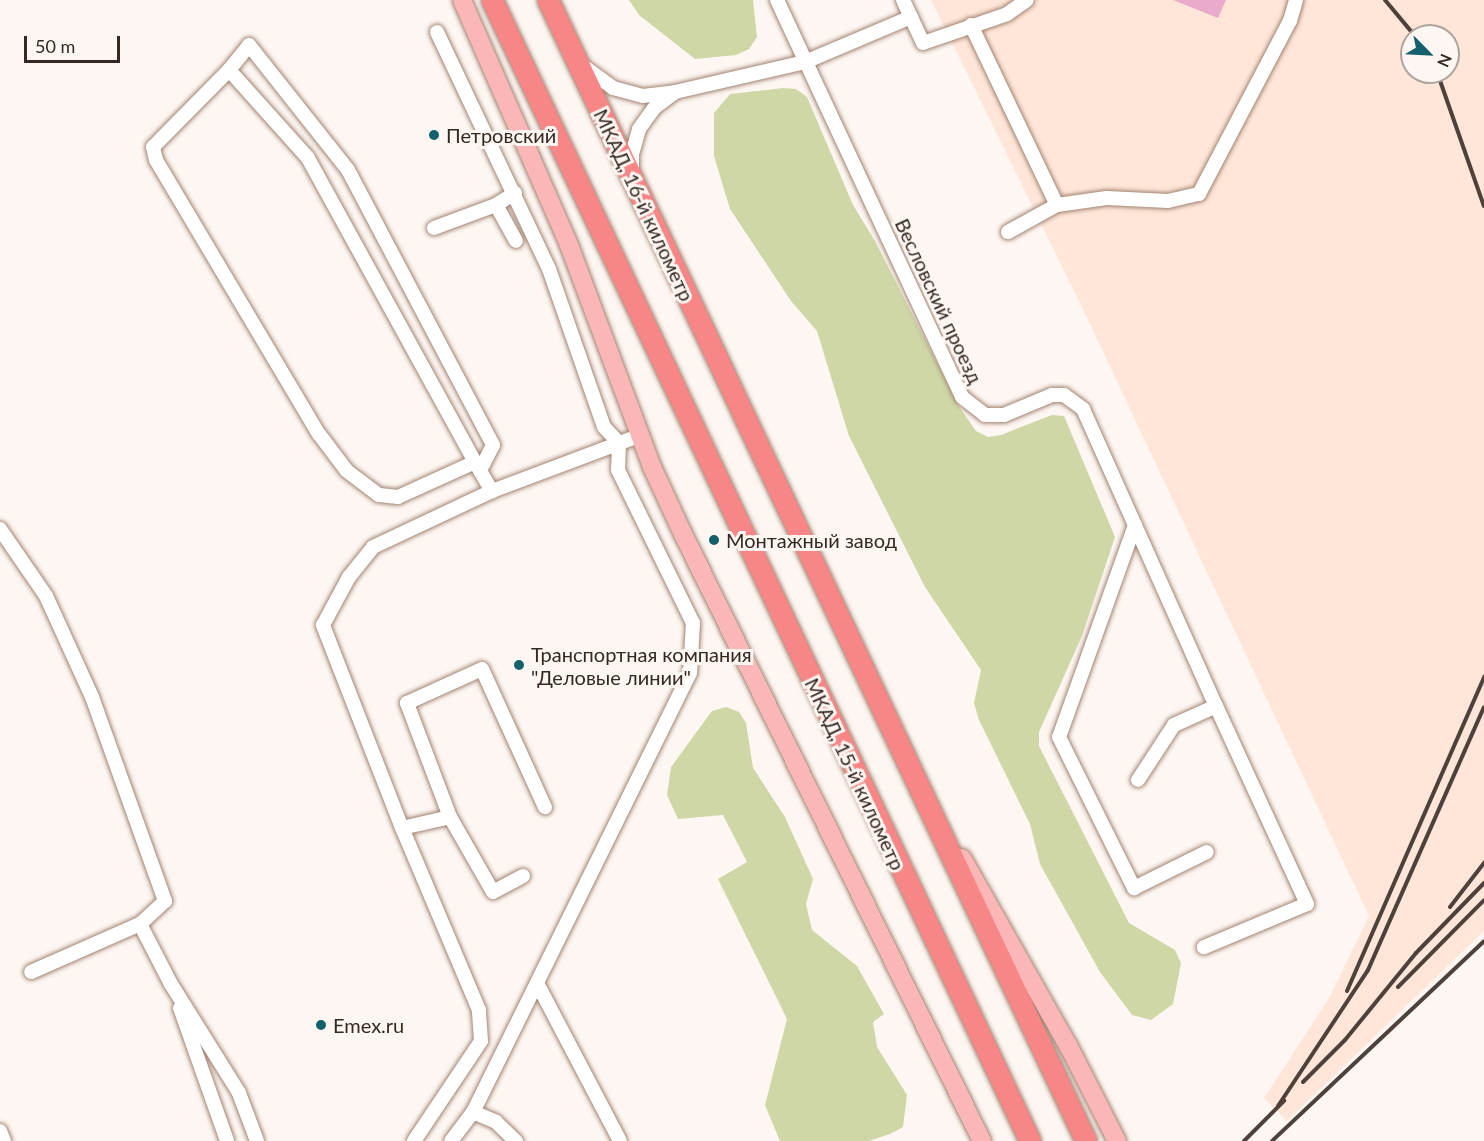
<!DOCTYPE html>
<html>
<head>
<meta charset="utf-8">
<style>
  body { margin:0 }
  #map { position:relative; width:1484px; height:1141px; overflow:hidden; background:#fdf6f2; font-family:Lato,sans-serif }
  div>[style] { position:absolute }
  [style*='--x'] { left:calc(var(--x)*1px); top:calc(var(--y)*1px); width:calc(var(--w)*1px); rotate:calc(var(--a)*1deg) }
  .built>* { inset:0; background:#ffe6d8 }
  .green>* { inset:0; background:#cfd7a7 }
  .water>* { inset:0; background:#e9abc9 }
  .roads { filter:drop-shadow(0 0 2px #a28472) drop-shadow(0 0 2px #a28472) }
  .minor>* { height:14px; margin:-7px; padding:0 7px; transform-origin:7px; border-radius:7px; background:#fff }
  .major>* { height:18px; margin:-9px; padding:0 9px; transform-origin:9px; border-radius:9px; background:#fbb6b7 }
  .highway>* { height:21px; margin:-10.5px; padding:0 10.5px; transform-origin:10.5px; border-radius:10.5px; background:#f88687 }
  .rail>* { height:4px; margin:-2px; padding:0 2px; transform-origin:2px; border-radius:2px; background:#4e413b }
  .dots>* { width:16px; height:16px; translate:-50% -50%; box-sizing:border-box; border:3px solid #fdf6f2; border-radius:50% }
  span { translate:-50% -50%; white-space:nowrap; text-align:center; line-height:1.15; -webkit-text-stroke:6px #fdf6f2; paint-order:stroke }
  .poi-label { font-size:20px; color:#352821 }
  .left { translate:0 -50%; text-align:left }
  .street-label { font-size:20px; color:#352821 }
  .north { position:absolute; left:1400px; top:24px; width:60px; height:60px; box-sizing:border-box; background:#fdf6f2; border:2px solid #ada49e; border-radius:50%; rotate:114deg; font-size:16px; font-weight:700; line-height:24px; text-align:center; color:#352821 }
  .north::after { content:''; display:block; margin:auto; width:21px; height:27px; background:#14606c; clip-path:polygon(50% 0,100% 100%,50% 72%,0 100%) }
  .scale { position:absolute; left:24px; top:36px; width:96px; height:27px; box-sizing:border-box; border:3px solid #352821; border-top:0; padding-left:8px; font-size:18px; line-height:21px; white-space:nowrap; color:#352821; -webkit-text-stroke:4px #fdf6f2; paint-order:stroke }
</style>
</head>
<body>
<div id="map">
  <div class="built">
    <i style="clip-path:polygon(evenodd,931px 0,1484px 0,1484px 931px,1287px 1121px,1264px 1098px,1329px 998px,1369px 916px,1080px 303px,931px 0,1412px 36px,1448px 36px,1448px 72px,1412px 72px,1412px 36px)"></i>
  </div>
  <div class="green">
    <i style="clip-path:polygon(629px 0,753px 0,757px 37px,749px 49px,736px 55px,695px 59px,639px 15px)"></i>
    <i style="clip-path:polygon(783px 88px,796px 89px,807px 97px,853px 205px,875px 241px,960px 408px,976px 431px,988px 437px,1001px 435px,1052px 415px,1064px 416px,1115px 537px,1082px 636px,1039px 732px,1039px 746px,1129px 923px,1175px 950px,1181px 963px,1173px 1004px,1151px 1020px,1132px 1015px,1100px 972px,1040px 864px,1030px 824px,979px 720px,974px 703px,981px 670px,925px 587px,849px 436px,817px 331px,791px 301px,730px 209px,714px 156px,714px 113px,730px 94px)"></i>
    <i style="clip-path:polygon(726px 707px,739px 712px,746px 723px,753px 768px,785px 817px,813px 879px,806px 904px,812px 930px,857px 966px,884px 1014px,873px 1022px,877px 1047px,907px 1095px,903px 1127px,890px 1134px,869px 1141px,780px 1141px,765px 1105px,787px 1019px,718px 879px,747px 862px,723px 815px,678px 819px,667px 795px,671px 767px,712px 711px)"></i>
  </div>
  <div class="water">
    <i style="clip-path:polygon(1173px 0,1226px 0,1218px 18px)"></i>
  </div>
  <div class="roads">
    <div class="minor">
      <i style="--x:777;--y:0;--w:438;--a:65"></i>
      <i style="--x:962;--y:397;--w:29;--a:38"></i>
      <i style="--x:985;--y:415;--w:19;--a:0"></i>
      <i style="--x:1004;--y:415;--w:52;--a:-22.6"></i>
      <i style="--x:1052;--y:395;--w:12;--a:0"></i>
      <i style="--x:1064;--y:395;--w:24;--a:36"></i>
      <i style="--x:1083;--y:409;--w:325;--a:65.9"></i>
      <i style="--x:903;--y:0;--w:47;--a:65.1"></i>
      <i style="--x:923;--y:43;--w:89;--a:-19"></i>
      <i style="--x:1007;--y:14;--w:24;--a:-35"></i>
      <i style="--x:971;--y:25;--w:199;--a:64.5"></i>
      <i style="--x:437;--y:32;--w:262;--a:64.7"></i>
      <i style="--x:549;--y:269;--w:167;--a:70.8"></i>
      <i style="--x:604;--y:427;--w:22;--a:47"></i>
      <i style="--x:619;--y:443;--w:27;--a:92"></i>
      <i style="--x:618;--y:470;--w:170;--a:63.9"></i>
      <i style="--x:693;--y:623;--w:50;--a:93.4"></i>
      <i style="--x:690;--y:673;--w:490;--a:116.3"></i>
      <i style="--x:473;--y:1112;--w:36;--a:127"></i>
      <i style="--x:583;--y:66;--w:37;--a:36"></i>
      <i style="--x:613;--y:88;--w:31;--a:15"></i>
      <i style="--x:643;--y:96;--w:32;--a:-7"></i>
      <i style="--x:675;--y:92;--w:133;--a:-13"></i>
      <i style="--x:805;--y:62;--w:115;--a:-23"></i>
      <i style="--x:229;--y:70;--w:32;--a:-51"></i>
      <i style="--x:249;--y:45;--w:159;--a:51.6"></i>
      <i style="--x:348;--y:170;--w:311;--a:62.2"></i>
      <i style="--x:493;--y:445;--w:29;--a:117"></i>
      <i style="--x:632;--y:171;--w:17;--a:-90"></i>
      <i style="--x:632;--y:154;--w:26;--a:-74"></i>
      <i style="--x:639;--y:129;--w:26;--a:-54"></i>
      <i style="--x:654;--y:108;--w:26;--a:-37"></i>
      <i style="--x:515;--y:193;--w:22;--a:148"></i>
      <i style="--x:496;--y:205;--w:41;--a:60.9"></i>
      <i style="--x:434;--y:228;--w:66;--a:-20.4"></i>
      <i style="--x:1008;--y:232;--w:56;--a:-28.9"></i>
      <i style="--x:1057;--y:205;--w:50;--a:-8"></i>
      <i style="--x:1107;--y:198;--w:61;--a:2.8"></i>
      <i style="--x:1168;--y:201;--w:32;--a:-13"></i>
      <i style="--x:1199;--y:194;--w:195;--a:-62.3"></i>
      <i style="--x:1290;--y:21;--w:22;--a:-74"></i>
      <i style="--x:475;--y:462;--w:347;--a:-118.8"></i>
      <i style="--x:308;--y:158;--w:118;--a:-131.9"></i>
      <i style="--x:229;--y:70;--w:108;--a:134.6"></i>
      <i style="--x:153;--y:147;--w:13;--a:77"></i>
      <i style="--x:156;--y:160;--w:319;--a:59.3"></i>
      <i style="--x:319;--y:434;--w:46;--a:52.9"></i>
      <i style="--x:347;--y:471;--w:40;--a:37"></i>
      <i style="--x:379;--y:495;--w:19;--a:6"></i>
      <i style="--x:398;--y:497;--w:85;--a:-24.4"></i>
      <i style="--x:475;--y:462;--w:34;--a:60"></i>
      <i style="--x:1135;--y:525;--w:225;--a:109.7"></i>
      <i style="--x:1059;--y:737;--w:169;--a:63.6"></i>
      <i style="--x:1134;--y:888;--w:81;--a:-26.3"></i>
      <i style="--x:0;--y:529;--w:81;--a:55.5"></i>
      <i style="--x:46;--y:596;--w:111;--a:65.5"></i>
      <i style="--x:92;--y:697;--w:217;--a:70.3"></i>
      <i style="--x:165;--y:901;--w:34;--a:137"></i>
      <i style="--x:140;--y:924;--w:119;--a:156.2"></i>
      <i style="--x:1138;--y:780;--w:66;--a:-56.8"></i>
      <i style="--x:1174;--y:725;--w:46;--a:-24.3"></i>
      <i style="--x:1216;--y:706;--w:218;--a:65.3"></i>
      <i style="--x:1307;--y:904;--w:112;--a:157.3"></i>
      <i style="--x:450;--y:817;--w:86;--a:60.2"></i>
      <i style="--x:493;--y:892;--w:34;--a:-28"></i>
      <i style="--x:402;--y:828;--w:49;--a:-12.9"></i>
      <i style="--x:450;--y:817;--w:122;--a:-110.7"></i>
      <i style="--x:407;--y:703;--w:82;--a:-24.4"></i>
      <i style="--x:482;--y:669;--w:152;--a:65.5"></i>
      <i style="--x:140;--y:924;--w:68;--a:62.7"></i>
      <i style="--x:171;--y:984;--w:128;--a:58"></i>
      <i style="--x:239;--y:1093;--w:51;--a:69.4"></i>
      <i style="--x:537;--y:983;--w:178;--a:62.3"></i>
      <i style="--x:180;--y:1008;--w:141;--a:70.5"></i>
      <i style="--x:473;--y:1112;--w:25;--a:23"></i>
      <i style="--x:496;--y:1122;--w:28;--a:44"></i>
      <i style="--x:0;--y:1131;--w:11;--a:68"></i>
      <i style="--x:414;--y:1141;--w:120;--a:-56.2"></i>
      <i style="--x:481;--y:1041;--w:31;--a:-94"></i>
      <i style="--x:479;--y:1010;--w:198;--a:-112.9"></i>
      <i style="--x:402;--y:828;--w:218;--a:-111.3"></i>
      <i style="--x:323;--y:625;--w:55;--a:-61.6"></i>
      <i style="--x:349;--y:577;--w:38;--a:-51"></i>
      <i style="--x:373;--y:547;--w:132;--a:-25.2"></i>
      <i style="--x:492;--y:491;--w:159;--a:-20.6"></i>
    </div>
    <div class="major">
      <i style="--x:462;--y:0;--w:267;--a:66.4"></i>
      <i style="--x:569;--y:245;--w:237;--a:69.5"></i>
      <i style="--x:652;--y:467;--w:74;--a:65.2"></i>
      <i style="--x:683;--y:534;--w:677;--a:63.78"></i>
      <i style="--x:962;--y:858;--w:215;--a:60.5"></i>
      <i style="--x:1068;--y:1045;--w:108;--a:63"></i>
    </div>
    <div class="highway">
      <i style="--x:492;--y:0;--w:1261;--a:64.76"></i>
      <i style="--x:548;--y:0;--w:1261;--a:64.76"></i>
    </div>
  </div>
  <div class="rail">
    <i style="--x:1385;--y:0;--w:47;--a:50.2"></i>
    <i style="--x:1437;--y:72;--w:142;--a:70.7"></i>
    <i style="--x:1450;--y:907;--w:56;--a:-52.3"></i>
    <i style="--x:1398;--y:987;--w:122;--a:-45.3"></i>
    <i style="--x:1347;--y:991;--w:343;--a:-66.4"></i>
    <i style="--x:1303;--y:1082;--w:59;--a:-45"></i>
    <i style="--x:1345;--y:1040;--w:112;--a:-50.8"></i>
    <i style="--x:1416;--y:953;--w:98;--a:-45.8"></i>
    <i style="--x:1278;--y:1106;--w:163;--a:-56.5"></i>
    <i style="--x:1368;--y:970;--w:287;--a:-66.2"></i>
    <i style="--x:1244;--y:1141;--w:57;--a:-45"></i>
    <i style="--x:1272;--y:1141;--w:291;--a:-43.3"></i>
  </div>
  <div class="dots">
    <i style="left:434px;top:135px;background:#14606c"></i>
    <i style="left:714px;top:540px;background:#14606c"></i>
    <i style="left:519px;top:665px;background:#14606c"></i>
    <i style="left:321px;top:1025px;background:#14606c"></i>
  </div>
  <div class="poi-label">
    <span class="left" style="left:446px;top:135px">Петровский</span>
    <span class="left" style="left:726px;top:540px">Монтажный завод</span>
    <span class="left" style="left:531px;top:666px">Транспортная компания<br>"Деловые линии"</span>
    <span class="left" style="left:333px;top:1025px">Emex.ru</span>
  </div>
  <div class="street-label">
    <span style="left:644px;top:205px;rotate:65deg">МКАД, 16-й километр</span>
    <span style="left:939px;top:301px;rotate:65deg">Весловский проезд</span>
    <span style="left:855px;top:774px;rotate:65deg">МКАД, 15-й километр</span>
  </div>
  <div class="north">N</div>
  <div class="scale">50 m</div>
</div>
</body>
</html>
